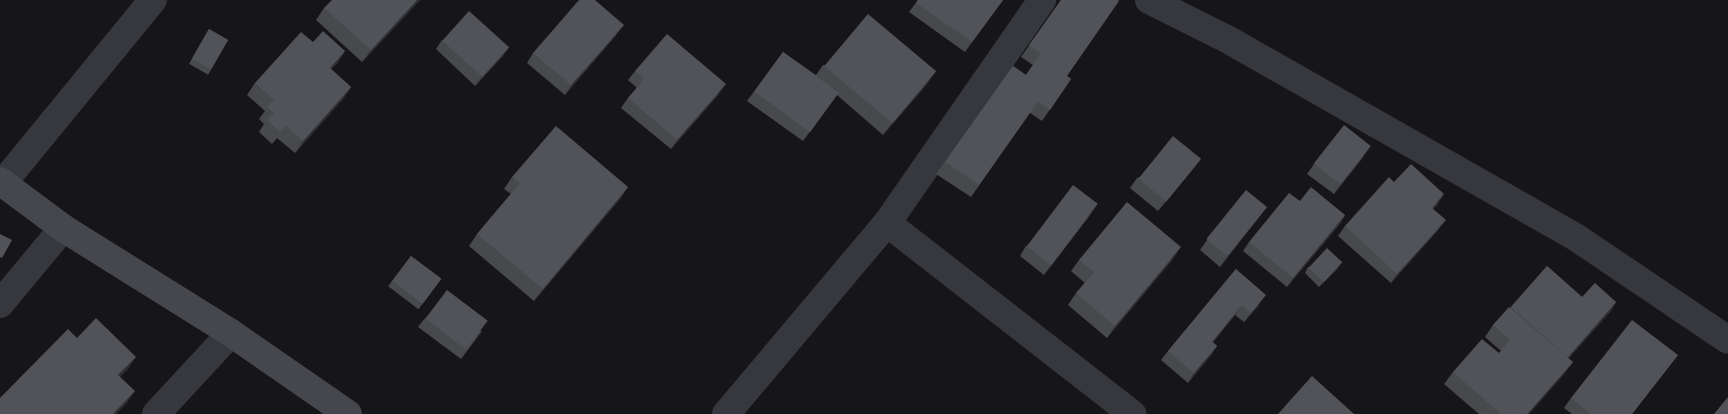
<!DOCTYPE html>
<html>
<head>
<meta charset="utf-8">
<style>
  body { margin:0 }
  #map { position:relative; width:1728px; height:414px; overflow:hidden; background:#161618; font-family:Rubik,sans-serif }
  div>[style] { position:absolute }
  [style*='--x'] { left:calc(var(--x)*1px); top:calc(var(--y)*1px); width:calc(var(--w)*1px); rotate:calc(var(--a)*1deg) }
  .street>* { height:28px; margin:-14px; padding:0 14px; transform-origin:14px; border-radius:14px; background:#37383d }
  .secondary>* { height:28px; margin:-14px; padding:0 14px; transform-origin:14px; border-radius:14px; background:#45474d }
  .wall>* { inset:0; background:#47494d; transform-origin:0 0 }
  .shaded-wall>* { inset:0; background:#2f3033 }
  .building>* { inset:0; background:#525359; transform-origin:0 0 }
  span { translate:-50% -50%; white-space:nowrap; text-align:center; line-height:1.15; -webkit-text-stroke:4px #111113; paint-order:stroke }
</style>
</head>
<body>
<div id="map">
  <div class="street">
    <i style="--x:1149;--y:0;--w:87;--a:26.6"></i>
    <i style="--x:1227;--y:39;--w:403;--a:29.6"></i>
    <i style="--x:1577;--y:238;--w:182;--a:34"></i>
    <i style="--x:3;--y:183;--w:237;--a:-50.7"></i>
    <i style="--x:887;--y:223;--w:311;--a:37.9"></i>
    <i style="--x:0;--y:304;--w:99;--a:-50.3"></i>
    <i style="--x:156;--y:414;--w:110;--a:-47.2"></i>
    <i style="--x:726;--y:414;--w:250;--a:-49.9"></i>
    <i style="--x:887;--y:223;--w:272;--a:-55.2"></i>
  </div>
  <div class="secondary">
    <i style="--x:0;--y:181;--w:79;--a:36.7"></i>
    <i style="--x:63;--y:228;--w:198;--a:32"></i>
    <i style="--x:231;--y:333;--w:142;--a:34.7"></i>
  </div>
  <div class="wall">
    <i style="clip-path:polygon(420px 0,362px 62px,316px 20px,324px 8px)"></i>
    <i style="clip-path:polygon(918px 0,1003px 0,965px 52px,909px 12px)"></i>
    <i style="clip-path:polygon(1061px 0,1067px 76px,1071px 79px,1042px 121px,1030px 113px,971px 197px,936px 174px,1013px 66px,1026px 75px,1033px 65px,1021px 57px)"></i>
    <i style="left:209px;top:29px;width:22px;height:40px;rotate:30deg"></i>
    <i style="clip-path:polygon(617px 34px,565px 95px,527px 63px,533px 53px)"></i>
    <i style="clip-path:polygon(442px 40px,509px 47px,502px 57px,475px 86px,436px 49px)"></i>
    <i style="clip-path:polygon(345px 51px,337px 63px,331px 69px,351px 87px,343px 99px,295px 153px,277px 138px,272px 144px,259px 132px,264px 124px,259px 119px,265px 111px,247px 95px,255px 83px)"></i>
    <i style="clip-path:polygon(783px 52px,816px 75px,823px 65px,928px 83px,883px 135px,837px 95px,803px 141px,747px 101px)"></i>
    <i style="clip-path:polygon(635px 71px,719px 94px,671px 149px,621px 108px,628px 98px,637px 88px,628px 80px)"></i>
    <i style="clip-path:polygon(1364px 156px,1334px 194px,1307px 174px,1314px 164px)"></i>
    <i style="clip-path:polygon(1201px 159px,1194px 168px,1158px 211px,1130px 188px,1137px 178px)"></i>
    <i style="clip-path:polygon(512px 177px,628px 187px,620px 199px,534px 301px,469px 246px,477px 234px,511px 194px,504px 189px)"></i>
    <i style="clip-path:polygon(1394px 182px,1438px 204px,1433px 209px,1439px 229px,1391px 283px,1338px 236px,1345px 226px)"></i>
    <i style="clip-path:polygon(1267px 207px,1220px 267px,1200px 250px,1207px 240px)"></i>
    <i style="clip-path:polygon(1091px 214px,1044px 275px,1020px 256px,1026px 246px)"></i>
    <i style="clip-path:polygon(1345px 215px,1339px 225px,1287px 287px,1243px 251px,1249px 242px)"></i>
    <i style="left:411px;top:256px;width:38px;height:38px;rotate:37deg"></i>
    <i style="clip-path:polygon(1173px 259px,1107px 338px,1068px 305px,1076px 293px,1085px 283px,1071px 271px,1079px 260px)"></i>
    <i style="clip-path:polygon(1547px 266px,1582px 297px,1616px 302px,1610px 312px,1568px 359px,1573px 362px,1564px 374px,1529px 414px,1479px 414px,1444px 384px,1453px 372px,1499px 353px,1501px 351px,1485px 337px,1493px 325px,1510px 308px)"></i>
    <i style="clip-path:polygon(1308px 267px,1338px 268px,1319px 287px,1305px 273px)"></i>
    <i style="clip-path:polygon(1236px 269px,1259px 305px,1244px 322px,1235px 315px,1213px 342px,1217px 346px,1211px 355px,1188px 383px,1161px 360px,1168px 351px)"></i>
    <i style="clip-path:polygon(425px 318px,482px 331px,461px 359px,418px 327px)"></i>
    <i style="clip-path:polygon(1678px 355px,1632px 414px,1572px 414px,1564px 408px,1571px 398px)"></i>
  </div>
  <div class="shaded-wall">
    <i style="clip-path:polygon(417px 0,420px 0,362px 62px,371px 50px)"></i>
    <i style="clip-path:polygon(624px 25px,617px 34px,565px 95px,571px 85px)"></i>
    <i style="clip-path:polygon(509px 47px,502px 57px,475px 86px,482px 77px)"></i>
    <i style="clip-path:polygon(345px 51px,337px 63px,322px 80px,330px 68px)"></i>
    <i style="clip-path:polygon(936px 71px,928px 83px,883px 135px,892px 123px)"></i>
    <i style="clip-path:polygon(726px 84px,719px 94px,671px 149px,677px 140px)"></i>
    <i style="clip-path:polygon(351px 87px,343px 99px,295px 153px,303px 141px)"></i>
    <i style="clip-path:polygon(1371px 146px,1364px 156px,1334px 194px,1341px 184px)"></i>
    <i style="clip-path:polygon(1201px 159px,1194px 168px,1158px 211px,1165px 202px)"></i>
    <i style="clip-path:polygon(628px 187px,620px 199px,534px 301px,543px 289px)"></i>
    <i style="clip-path:polygon(1444px 194px,1438px 204px,1425px 218px,1432px 208px)"></i>
    <i style="clip-path:polygon(1098px 204px,1091px 214px,1044px 275px,1051px 265px)"></i>
    <i style="clip-path:polygon(1267px 207px,1260px 216px,1220px 267px,1227px 257px)"></i>
    <i style="clip-path:polygon(1345px 215px,1339px 225px,1287px 287px,1293px 278px)"></i>
    <i style="clip-path:polygon(1446px 220px,1439px 229px,1391px 283px,1397px 274px)"></i>
    <i style="clip-path:polygon(1181px 247px,1173px 259px,1107px 338px,1115px 326px)"></i>
    <i style="clip-path:polygon(1342px 262px,1338px 268px,1319px 287px,1323px 282px)"></i>
    <i style="clip-path:polygon(1266px 295px,1259px 305px,1244px 322px,1251px 313px)"></i>
    <i style="clip-path:polygon(1616px 302px,1610px 312px,1561px 367px,1568px 357px)"></i>
    <i style="clip-path:polygon(1242px 305px,1235px 315px,1206px 351px,1212px 342px)"></i>
    <i style="clip-path:polygon(1217px 346px,1211px 355px,1188px 383px,1194px 373px)"></i>
    <i style="clip-path:polygon(136px 357px,127px 370px,109px 388px,118px 375px)"></i>
    <i style="clip-path:polygon(1573px 362px,1564px 374px,1529px 414px,1527px 414px)"></i>
    <i style="clip-path:polygon(135px 391px,126px 404px,116px 414px,113px 414px)"></i>
  </div>
  <div class="building">
    <i style="clip-path:polygon(332px 0,417px 0,371px 50px,324px 8px)"></i>
    <i style="clip-path:polygon(579px 0,595px 0,624px 25px,571px 85px,533px 53px)"></i>
    <i style="clip-path:polygon(918px 0,1003px 0,972px 42px,916px 3px)"></i>
    <i style="clip-path:polygon(1061px 0,1118px 0,1119px 1px,1067px 76px,1071px 79px,1050px 110px,1038px 101px,979px 185px,945px 162px,1013px 66px,1026px 75px,1041px 53px,1029px 45px)"></i>
    <i style="left:469px;top:11px;width:54px;height:40px;rotate:42deg"></i>
    <i style="left:868px;top:14px;width:89px;height:68px;rotate:40deg"></i>
    <i style="left:209px;top:29px;width:22px;height:34px;rotate:30deg"></i>
    <i style="clip-path:polygon(323px 31px,345px 51px,330px 68px,351px 87px,303px 141px,286px 126px,280px 132px,267px 120px,274px 113px,267px 107px,274px 100px,255px 83px,301px 32px,313px 42px)"></i>
    <i style="clip-path:polygon(667px 34px,726px 84px,677px 140px,628px 98px,644px 79px,635px 71px)"></i>
    <i style="left:783px;top:52px;width:69px;height:49px;rotate:36deg"></i>
    <i style="left:1344px;top:125px;width:34px;height:49px;rotate:38deg"></i>
    <i style="clip-path:polygon(556px 126px,628px 187px,543px 289px,477px 234px,520px 183px,512px 177px)"></i>
    <i style="left:1173px;top:136px;width:36px;height:55px;rotate:39deg"></i>
    <i style="clip-path:polygon(1411px 164px,1444px 194px,1432px 208px,1446px 220px,1397px 274px,1345px 226px,1389px 177px,1394px 182px)"></i>
    <i style="left:1073px;top:185px;width:31px;height:77px;rotate:37deg"></i>
    <i style="clip-path:polygon(1311px 187px,1345px 215px,1293px 278px,1249px 242px,1289px 193px,1300px 201px)"></i>
    <i style="left:1246px;top:190px;width:27px;height:63px;rotate:39deg"></i>
    <i style="clip-path:polygon(1127px 202px,1181px 247px,1115px 326px,1076px 293px,1094px 272px,1079px 260px)"></i>
    <i style="clip-path:polygon(0 234px,12px 240px,2px 258px,0 257px)"></i>
    <i style="left:1327px;top:248px;width:21px;height:27px;rotate:43deg"></i>
    <i style="left:411px;top:256px;width:38px;height:31px;rotate:37deg"></i>
    <i style="clip-path:polygon(1547px 266px,1582px 297px,1595px 283px,1616px 302px,1568px 357px,1511px 307px)"></i>
    <i style="clip-path:polygon(1236px 269px,1266px 295px,1251px 313px,1242px 305px,1212px 342px,1217px 346px,1194px 373px,1168px 351px)"></i>
    <i style="left:447px;top:290px;width:51px;height:36px;rotate:37deg"></i>
    <i style="clip-path:polygon(1509px 307px,1573px 362px,1527px 414px,1501px 414px,1453px 372px,1482px 339px,1499px 353px,1510px 340px,1493px 325px)"></i>
    <i style="clip-path:polygon(96px 318px,136px 357px,118px 375px,135px 391px,113px 414px,0 414px,0 398px,68px 329px,77px 338px)"></i>
    <i style="clip-path:polygon(1632px 320px,1678px 355px,1632px 414px,1591px 414px,1571px 398px)"></i>
    <i style="clip-path:polygon(1312px 376px,1354px 414px,1278px 414px)"></i>
    <i style="clip-path:polygon(1728px 397px,1728px 414px,1714px 414px)"></i>
  </div>
</div>
</body>
</html>
